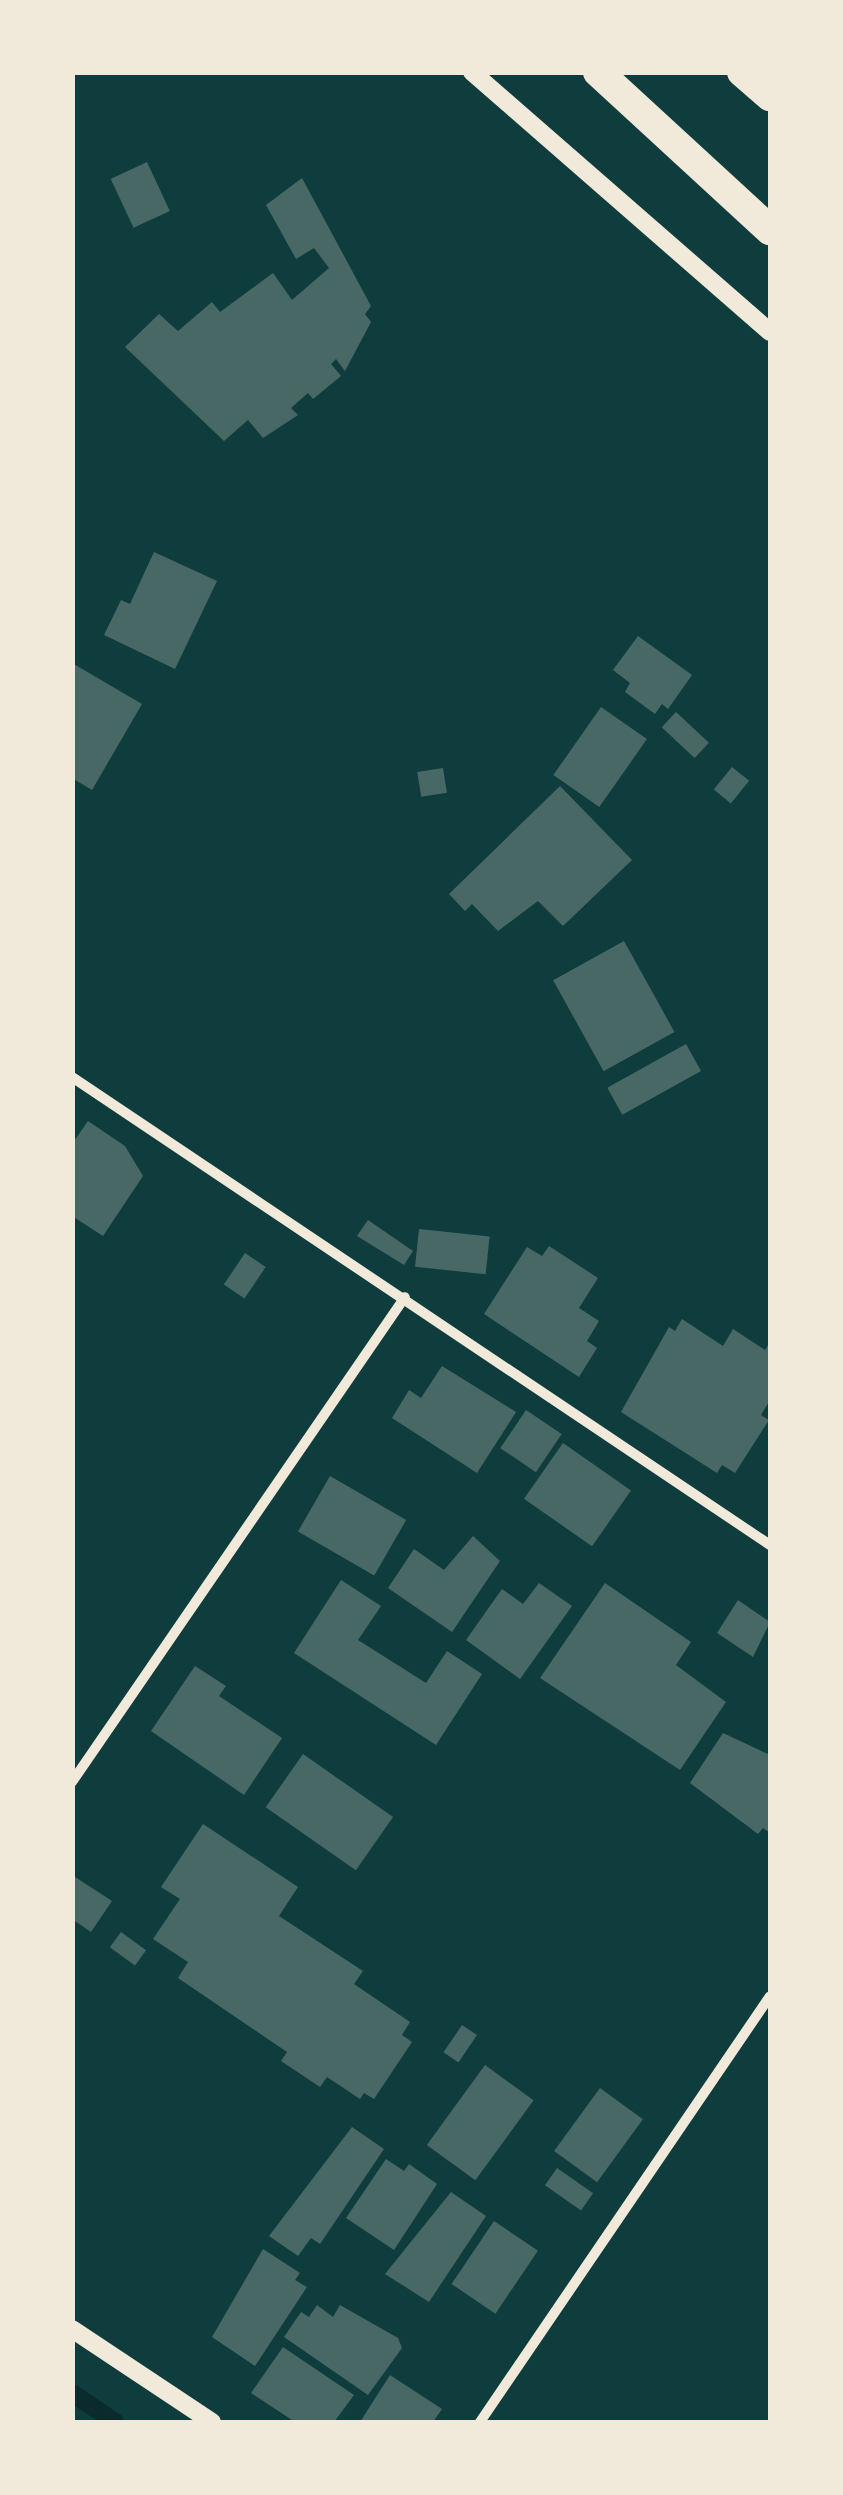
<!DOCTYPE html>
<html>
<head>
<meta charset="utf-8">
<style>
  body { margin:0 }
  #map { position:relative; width:843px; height:2495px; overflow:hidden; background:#0f3d3e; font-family:"PT Sans",sans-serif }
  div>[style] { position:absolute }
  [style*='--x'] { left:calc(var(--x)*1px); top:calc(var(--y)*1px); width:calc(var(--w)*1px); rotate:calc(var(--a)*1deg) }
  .stream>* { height:18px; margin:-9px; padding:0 9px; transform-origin:9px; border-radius:9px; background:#0a2a2b }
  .building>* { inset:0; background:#486865; transform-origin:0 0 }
  .minor>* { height:10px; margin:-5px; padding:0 5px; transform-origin:5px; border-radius:5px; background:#f1e9da }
  .tertiary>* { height:18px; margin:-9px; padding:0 9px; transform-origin:9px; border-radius:9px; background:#f1e9da }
  .motorway>* { height:30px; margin:-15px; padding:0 15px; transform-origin:15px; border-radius:15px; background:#f1e9da }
  span { translate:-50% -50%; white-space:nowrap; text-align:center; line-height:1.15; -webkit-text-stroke:9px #f1e9da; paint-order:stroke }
  .frame { position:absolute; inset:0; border:75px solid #f1e9da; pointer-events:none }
</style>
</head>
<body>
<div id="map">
  <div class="stream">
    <i style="--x:72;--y:2393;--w:52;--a:34"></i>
  </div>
  <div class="building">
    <i style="left:147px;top:162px;width:54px;height:40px;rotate:65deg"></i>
    <i style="clip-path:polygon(302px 178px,371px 306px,365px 314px,371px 322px,345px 371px,336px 359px,331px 364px,341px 376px,313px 399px,308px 393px,291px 408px,298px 415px,263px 438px,248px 420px,224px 441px,125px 347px,159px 314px,178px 331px,212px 302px,220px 312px,273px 273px,292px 300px,329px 268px,314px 248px,296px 259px,266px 205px)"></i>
    <i style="clip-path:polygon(154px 552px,217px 581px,175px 669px,104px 635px,121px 600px,130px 604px)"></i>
    <i style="clip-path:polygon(638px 636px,692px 675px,668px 709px,662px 704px,655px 714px,625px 692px,630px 683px,613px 670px)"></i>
    <i style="clip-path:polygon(72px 663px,142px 704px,92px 790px,72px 778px)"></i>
    <i style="left:601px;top:707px;width:56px;height:83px;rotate:35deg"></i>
    <i style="left:676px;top:712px;width:45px;height:21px;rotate:43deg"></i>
    <i style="left:732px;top:767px;width:22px;height:29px;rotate:39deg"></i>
    <i style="left:443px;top:768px;width:25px;height:26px;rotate:81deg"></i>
    <i style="clip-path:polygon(560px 786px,632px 860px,563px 926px,538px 901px,498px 931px,472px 904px,465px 911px,449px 894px)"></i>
    <i style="left:624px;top:941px;width:104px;height:81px;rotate:61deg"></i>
    <i style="left:686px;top:1044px;width:31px;height:90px;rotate:61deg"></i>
    <i style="clip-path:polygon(88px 1121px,125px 1146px,143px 1176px,103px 1236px,72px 1216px,72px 1144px)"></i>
    <i style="clip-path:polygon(368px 1220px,413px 1251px,404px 1265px,357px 1236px)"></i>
    <i style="left:419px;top:1229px;width:71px;height:38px;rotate:6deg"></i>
    <i style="clip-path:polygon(549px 1246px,598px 1278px,579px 1308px,599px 1321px,587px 1341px,597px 1348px,579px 1377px,484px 1314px,527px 1247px,542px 1256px)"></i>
    <i style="left:245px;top:1253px;width:25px;height:38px;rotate:34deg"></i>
    <i style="clip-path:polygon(682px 1319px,723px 1346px,733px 1329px,765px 1350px,770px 1342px,770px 1400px,761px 1415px,769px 1420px,735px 1473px,722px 1465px,717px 1473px,621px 1412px,669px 1327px,675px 1331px)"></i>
    <i style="clip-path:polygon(442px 1366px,516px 1412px,477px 1473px,392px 1418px,409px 1390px,421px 1398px)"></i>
    <i style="left:526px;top:1410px;width:43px;height:46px;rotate:34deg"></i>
    <i style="left:563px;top:1443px;width:83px;height:68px;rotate:35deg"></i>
    <i style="left:330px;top:1476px;width:88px;height:64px;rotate:30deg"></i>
    <i style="clip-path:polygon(473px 1536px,500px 1561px,452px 1632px,388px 1588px,414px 1549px,444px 1570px)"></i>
    <i style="clip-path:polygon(341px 1580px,381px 1606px,358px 1640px,426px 1683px,447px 1651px,482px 1674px,436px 1745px,294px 1653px)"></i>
    <i style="clip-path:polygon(539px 1583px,572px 1606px,520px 1679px,466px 1640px,502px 1589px,523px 1604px)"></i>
    <i style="clip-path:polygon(605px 1583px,691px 1642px,676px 1665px,726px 1702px,680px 1770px,540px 1678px)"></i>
    <i style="clip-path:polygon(738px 1600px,770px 1622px,753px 1657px,717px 1633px)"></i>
    <i style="clip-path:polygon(195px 1666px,226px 1686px,219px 1696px,282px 1738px,244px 1795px,151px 1731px)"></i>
    <i style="clip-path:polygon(723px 1733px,770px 1755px,770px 1833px,763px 1828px,758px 1834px,690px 1783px)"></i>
    <i style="left:303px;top:1754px;width:110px;height:65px;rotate:35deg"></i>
    <i style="clip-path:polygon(203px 1824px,298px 1887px,279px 1916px,363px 1971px,354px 1984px,410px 2022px,402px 2035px,412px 2042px,374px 2099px,364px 2093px,360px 2099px,327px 2077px,320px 2087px,281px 2061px,287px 2052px,178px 1978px,188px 1962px,153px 1939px,180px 1899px,161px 1887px)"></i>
    <i style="clip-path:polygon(72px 1875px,112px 1901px,91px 1932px,72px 1919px)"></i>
    <i style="left:121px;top:1932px;width:31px;height:19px;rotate:36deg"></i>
    <i style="left:462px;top:2025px;width:18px;height:33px;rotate:34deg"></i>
    <i style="left:485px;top:2065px;width:60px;height:99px;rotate:36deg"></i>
    <i style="left:600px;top:2088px;width:53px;height:78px;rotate:36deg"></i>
    <i style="clip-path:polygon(352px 2127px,384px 2149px,320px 2244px,311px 2238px,298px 2256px,269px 2236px)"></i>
    <i style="clip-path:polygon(386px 2159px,404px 2171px,409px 2164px,437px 2184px,394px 2250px,346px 2218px)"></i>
    <i style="left:557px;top:2168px;width:44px;height:21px;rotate:35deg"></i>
    <i style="clip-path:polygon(451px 2192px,486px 2216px,429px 2302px,385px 2274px)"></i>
    <i style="left:494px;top:2221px;width:53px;height:76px;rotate:34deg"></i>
    <i style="clip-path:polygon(263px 2249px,300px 2273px,295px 2280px,307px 2287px,255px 2366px,212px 2337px)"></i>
    <i style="clip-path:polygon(317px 2305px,333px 2317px,340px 2305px,398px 2338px,402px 2348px,368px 2395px,284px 2337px,301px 2312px,309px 2317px)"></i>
    <i style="clip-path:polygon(283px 2347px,354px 2395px,334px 2422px,295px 2422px,251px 2393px)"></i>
    <i style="clip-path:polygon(390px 2375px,442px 2409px,433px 2422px,360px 2422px)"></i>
  </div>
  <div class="minor">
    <i style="--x:72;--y:1077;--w:840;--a:33.84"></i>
    <i style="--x:72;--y:1782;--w:588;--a:-55.53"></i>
    <i style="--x:480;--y:2422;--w:515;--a:-55.75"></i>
  </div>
  <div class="tertiary">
    <i style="--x:472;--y:72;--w:395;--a:41.1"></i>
    <i style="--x:72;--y:2329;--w:168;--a:33.6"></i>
  </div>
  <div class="motorway">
    <i style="--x:598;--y:72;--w:234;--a:42.6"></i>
    <i style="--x:742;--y:72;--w:37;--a:41"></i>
  </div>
  <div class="frame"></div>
</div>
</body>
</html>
